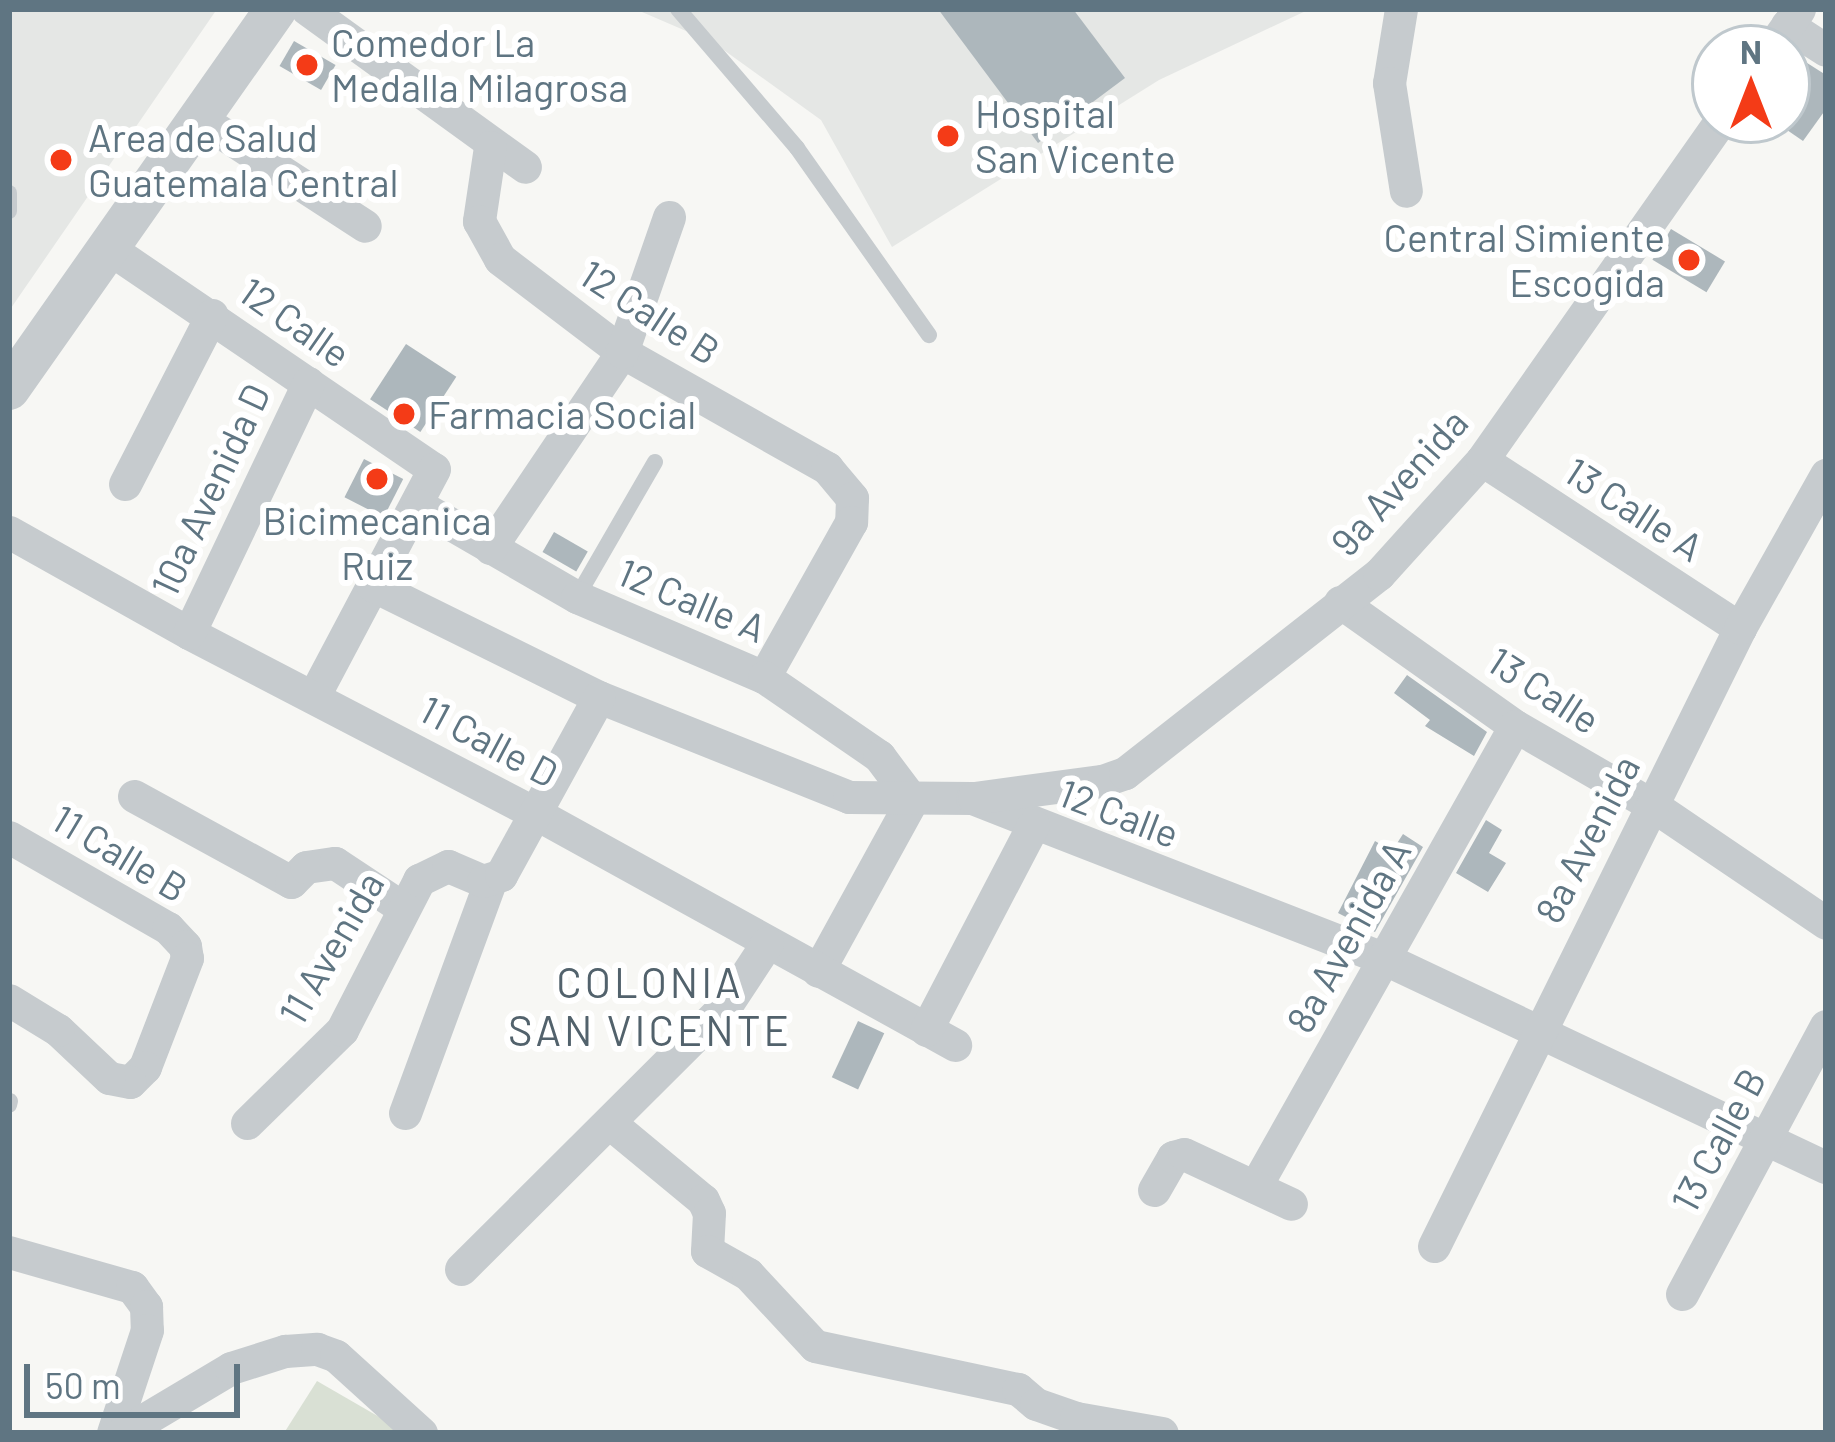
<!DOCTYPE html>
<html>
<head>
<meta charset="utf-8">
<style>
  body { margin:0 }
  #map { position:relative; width:1835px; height:1442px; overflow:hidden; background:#f7f7f4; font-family:Barlow,sans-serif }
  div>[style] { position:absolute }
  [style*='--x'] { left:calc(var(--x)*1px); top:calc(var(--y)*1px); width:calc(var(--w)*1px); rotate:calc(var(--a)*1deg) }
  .built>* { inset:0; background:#e5e7e5 }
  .green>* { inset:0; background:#d9e0d4 }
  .building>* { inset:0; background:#adb7bc; transform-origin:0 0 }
  .service>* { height:16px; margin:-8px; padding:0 8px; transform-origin:8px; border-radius:8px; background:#c6cbce }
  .minor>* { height:33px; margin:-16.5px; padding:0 16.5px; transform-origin:16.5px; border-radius:16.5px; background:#c6cbce }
  .tertiary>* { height:42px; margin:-21px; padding:0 21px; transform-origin:21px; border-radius:21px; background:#c6cbce }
  .dots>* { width:33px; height:33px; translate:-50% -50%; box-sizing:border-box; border:6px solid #fff; border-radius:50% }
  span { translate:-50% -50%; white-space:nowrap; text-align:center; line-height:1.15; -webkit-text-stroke:12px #fff; paint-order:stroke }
  .poi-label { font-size:39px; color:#5f7582 }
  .left { translate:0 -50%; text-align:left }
  .right { translate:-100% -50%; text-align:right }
  .street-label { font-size:39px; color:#5f7582 }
  .neighbourhood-label { font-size:42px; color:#52626c; letter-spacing:3px }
  .frame { position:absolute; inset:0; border:12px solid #5f7582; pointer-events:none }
  .north { position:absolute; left:1691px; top:24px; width:120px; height:120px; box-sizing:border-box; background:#fff; border:3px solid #bfc8cd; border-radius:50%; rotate:0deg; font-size:33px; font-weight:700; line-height:48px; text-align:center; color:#5f7582 }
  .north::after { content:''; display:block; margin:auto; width:42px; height:54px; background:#f43b17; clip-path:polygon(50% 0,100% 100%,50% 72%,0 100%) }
  .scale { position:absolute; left:24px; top:1364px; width:216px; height:54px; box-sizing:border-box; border:6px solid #5f7582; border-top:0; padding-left:15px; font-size:36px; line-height:42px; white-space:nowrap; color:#5f7582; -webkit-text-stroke:9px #fff; paint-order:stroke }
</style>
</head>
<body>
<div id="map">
  <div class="built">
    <i style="clip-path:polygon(9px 9px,217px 9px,9px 311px)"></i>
    <i style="clip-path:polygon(635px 9px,1310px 9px,1159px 80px,892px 247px,821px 120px,714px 43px)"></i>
  </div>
  <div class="green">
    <i style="clip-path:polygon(317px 1381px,407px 1433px,284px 1433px)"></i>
  </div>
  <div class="building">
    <i style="clip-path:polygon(938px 9px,1073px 9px,1125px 78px,1038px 143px)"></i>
    <i style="left:294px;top:41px;width:48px;height:29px;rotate:30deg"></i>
    <i style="clip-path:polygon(1793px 54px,1826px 75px,1826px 109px,1803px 141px,1787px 130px,1787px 61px)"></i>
    <i style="left:1671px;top:229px;width:63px;height:36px;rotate:31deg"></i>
    <i style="left:406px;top:344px;width:60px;height:66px;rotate:33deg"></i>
    <i style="left:364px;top:459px;width:44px;height:43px;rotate:27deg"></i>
    <i style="left:554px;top:532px;width:39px;height:23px;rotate:30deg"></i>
    <i style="clip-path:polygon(1407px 675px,1487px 732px,1474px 756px,1425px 726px,1430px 720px,1394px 693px)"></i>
    <i style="clip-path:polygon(1486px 820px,1502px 830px,1489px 853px,1506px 863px,1488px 892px,1456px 873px)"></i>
    <i style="clip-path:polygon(1403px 834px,1423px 847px,1375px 932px,1338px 913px,1375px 841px,1392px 851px)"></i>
    <i style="left:858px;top:1021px;width:29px;height:62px;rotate:25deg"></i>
  </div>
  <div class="service">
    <i style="--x:678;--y:9;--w:183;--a:49.4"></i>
    <i style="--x:797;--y:148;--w:229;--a:54.8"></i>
    <i style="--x:9;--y:193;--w:18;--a:90"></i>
    <i style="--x:577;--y:597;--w:156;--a:-60"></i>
    <i style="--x:9;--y:1105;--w:4;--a:-76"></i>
  </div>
  <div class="minor">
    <i style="--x:307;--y:9;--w:269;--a:35.9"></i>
    <i style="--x:1401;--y:9;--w:75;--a:99.2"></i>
    <i style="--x:1389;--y:83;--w:109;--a:81.1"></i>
    <i style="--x:1787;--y:25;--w:46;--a:32.7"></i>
    <i style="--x:1771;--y:48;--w:48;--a:-54.3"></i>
    <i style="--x:202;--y:120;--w:194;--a:33"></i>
    <i style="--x:490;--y:147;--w:75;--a:98.5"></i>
    <i style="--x:479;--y:221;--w:43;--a:61.1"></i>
    <i style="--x:500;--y:259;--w:153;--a:37.3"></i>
    <i style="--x:622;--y:352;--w:236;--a:29.5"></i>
    <i style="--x:827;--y:468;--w:39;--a:50"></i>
    <i style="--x:852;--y:498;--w:24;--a:92"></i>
    <i style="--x:851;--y:522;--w:178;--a:119.3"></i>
    <i style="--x:107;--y:247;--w:395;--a:34.2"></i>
    <i style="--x:434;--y:469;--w:255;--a:117.9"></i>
    <i style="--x:1482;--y:460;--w:308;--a:33.1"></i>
    <i style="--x:125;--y:484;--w:190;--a:-62.8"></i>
    <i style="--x:418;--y:505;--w:184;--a:30.1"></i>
    <i style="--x:577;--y:597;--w:203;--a:23.2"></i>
    <i style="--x:764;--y:677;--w:140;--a:34.5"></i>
    <i style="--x:879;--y:756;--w:55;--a:53.1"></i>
    <i style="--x:912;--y:800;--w:195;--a:118.8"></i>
    <i style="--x:9;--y:532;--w:206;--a:29.3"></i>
    <i style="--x:189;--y:633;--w:390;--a:27.5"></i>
    <i style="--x:535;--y:813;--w:480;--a:28.9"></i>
    <i style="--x:490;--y:548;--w:236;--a:-56"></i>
    <i style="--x:622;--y:352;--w:143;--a:-70.8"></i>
    <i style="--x:372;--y:585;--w:253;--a:26.3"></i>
    <i style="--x:599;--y:697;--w:269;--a:21.8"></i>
    <i style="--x:849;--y:797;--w:123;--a:0.5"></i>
    <i style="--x:972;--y:798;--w:441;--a:21.3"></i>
    <i style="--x:1383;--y:958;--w:490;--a:25.3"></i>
    <i style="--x:1340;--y:602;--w:214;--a:35.3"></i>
    <i style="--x:1515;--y:726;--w:158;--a:30"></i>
    <i style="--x:1652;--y:805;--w:210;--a:34.1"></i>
    <i style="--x:189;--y:633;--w:277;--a:-64.5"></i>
    <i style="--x:134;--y:796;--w:179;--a:28.7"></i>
    <i style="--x:291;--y:882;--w:21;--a:-45"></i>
    <i style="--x:306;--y:867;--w:29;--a:-8"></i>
    <i style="--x:335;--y:863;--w:82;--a:33.5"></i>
    <i style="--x:974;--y:798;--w:129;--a:-7.6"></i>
    <i style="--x:1102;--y:781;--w:24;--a:-19"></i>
    <i style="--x:1125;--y:773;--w:323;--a:-38.1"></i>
    <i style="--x:1379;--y:574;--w:154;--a:-47.9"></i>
    <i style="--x:1482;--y:460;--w:416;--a:-54.9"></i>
    <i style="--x:9;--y:837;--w:183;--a:29.8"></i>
    <i style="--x:168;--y:928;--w:25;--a:47"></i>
    <i style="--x:185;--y:946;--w:12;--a:81"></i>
    <i style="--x:187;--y:958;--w:117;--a:111.1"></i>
    <i style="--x:145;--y:1067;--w:21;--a:135"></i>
    <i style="--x:130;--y:1082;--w:21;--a:-169"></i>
    <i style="--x:109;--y:1078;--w:70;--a:-136.7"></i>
    <i style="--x:58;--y:1030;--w:57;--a:-148.5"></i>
    <i style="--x:926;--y:1030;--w:231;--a:-62.4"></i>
    <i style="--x:405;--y:1113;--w:246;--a:-69.8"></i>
    <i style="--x:247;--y:1123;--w:133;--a:-44.4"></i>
    <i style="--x:342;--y:1030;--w:169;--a:-62.8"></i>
    <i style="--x:419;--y:880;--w:32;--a:-26"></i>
    <i style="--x:448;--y:866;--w:38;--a:23"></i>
    <i style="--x:483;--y:881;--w:19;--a:-18"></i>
    <i style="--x:501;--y:875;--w:203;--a:-61.2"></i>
    <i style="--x:611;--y:1124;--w:119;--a:39.6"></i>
    <i style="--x:703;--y:1200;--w:14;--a:65"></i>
    <i style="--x:709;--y:1213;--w:38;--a:93"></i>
    <i style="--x:707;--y:1251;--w:47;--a:29.3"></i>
    <i style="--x:748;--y:1274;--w:98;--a:47.1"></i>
    <i style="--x:815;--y:1346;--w:208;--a:12"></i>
    <i style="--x:1018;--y:1389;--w:23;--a:40"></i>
    <i style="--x:1036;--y:1404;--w:42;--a:19.3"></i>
    <i style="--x:1076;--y:1418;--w:87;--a:9.9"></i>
    <i style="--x:1255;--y:1187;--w:529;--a:-60.58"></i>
    <i style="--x:1154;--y:1190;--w:38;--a:-60"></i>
    <i style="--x:1173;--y:1157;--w:11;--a:-15"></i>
    <i style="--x:1184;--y:1154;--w:118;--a:25"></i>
    <i style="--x:1434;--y:1246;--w:690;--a:-63.66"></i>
    <i style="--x:1740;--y:628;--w:176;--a:-60.7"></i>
    <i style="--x:9;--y:1252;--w:128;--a:15.9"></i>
    <i style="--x:132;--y:1287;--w:24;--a:54"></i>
    <i style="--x:146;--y:1306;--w:24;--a:88"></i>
    <i style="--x:147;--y:1330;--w:108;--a:108.3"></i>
    <i style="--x:461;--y:1269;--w:375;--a:-44.9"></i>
    <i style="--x:727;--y:1004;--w:73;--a:-56.7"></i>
    <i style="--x:1682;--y:1294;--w:304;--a:-61.8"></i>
    <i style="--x:122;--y:1433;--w:127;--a:-30.8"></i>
    <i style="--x:231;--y:1368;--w:57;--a:-17.5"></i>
    <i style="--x:285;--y:1351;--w:32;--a:-4"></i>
    <i style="--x:317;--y:1349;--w:20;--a:20"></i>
    <i style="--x:336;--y:1356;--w:115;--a:42.2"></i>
  </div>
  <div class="tertiary">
    <i style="--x:9;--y:389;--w:464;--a:-54.9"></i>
  </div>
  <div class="dots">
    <i style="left:307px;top:65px;background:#f43b17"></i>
    <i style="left:948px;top:136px;background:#f43b17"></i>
    <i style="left:61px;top:160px;background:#f43b17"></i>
    <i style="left:1689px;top:260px;background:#f43b17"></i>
    <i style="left:404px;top:414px;background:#f43b17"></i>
    <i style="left:377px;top:479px;background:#f43b17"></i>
  </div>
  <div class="poi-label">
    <span class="left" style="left:331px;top:65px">Comedor La<br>Medalla Milagrosa</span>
    <span class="left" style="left:975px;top:136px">Hospital<br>San Vicente</span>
    <span class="left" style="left:88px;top:160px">Area de Salud<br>Guatemala Central</span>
    <span class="right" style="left:1665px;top:260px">Central Simiente<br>Escogida</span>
    <span class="left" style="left:428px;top:414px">Farmacia Social</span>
    <span style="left:377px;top:543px">Bicimecanica<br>Ruiz</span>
  </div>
  <div class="street-label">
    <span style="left:650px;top:312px;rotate:33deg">12 Calle B</span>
    <span style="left:295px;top:322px;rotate:35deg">12 Calle</span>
    <span style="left:1399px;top:482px;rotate:-48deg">9a Avenida</span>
    <span style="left:210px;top:490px;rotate:-65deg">10a Avenida D</span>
    <span style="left:1634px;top:509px;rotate:33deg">13 Calle A</span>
    <span style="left:692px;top:600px;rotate:23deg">12 Calle A</span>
    <span style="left:1544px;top:690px;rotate:33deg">13 Calle</span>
    <span style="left:489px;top:741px;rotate:28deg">11 Calle D</span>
    <span style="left:1119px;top:813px;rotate:21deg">12 Calle</span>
    <span style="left:1587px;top:839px;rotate:-63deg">8a Avenida</span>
    <span style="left:120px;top:853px;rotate:31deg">11 Calle B</span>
    <span style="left:1348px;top:936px;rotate:-61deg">8a Avenida A</span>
    <span style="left:331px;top:948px;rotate:-60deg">11 Avenida</span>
    <span style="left:1718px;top:1140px;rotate:-62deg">13 Calle B</span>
  </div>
  <div class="neighbourhood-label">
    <span style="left:650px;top:1005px">COLONIA<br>SAN VICENTE</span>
  </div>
  <div class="frame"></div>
  <div class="north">N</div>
  <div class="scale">50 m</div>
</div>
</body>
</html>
